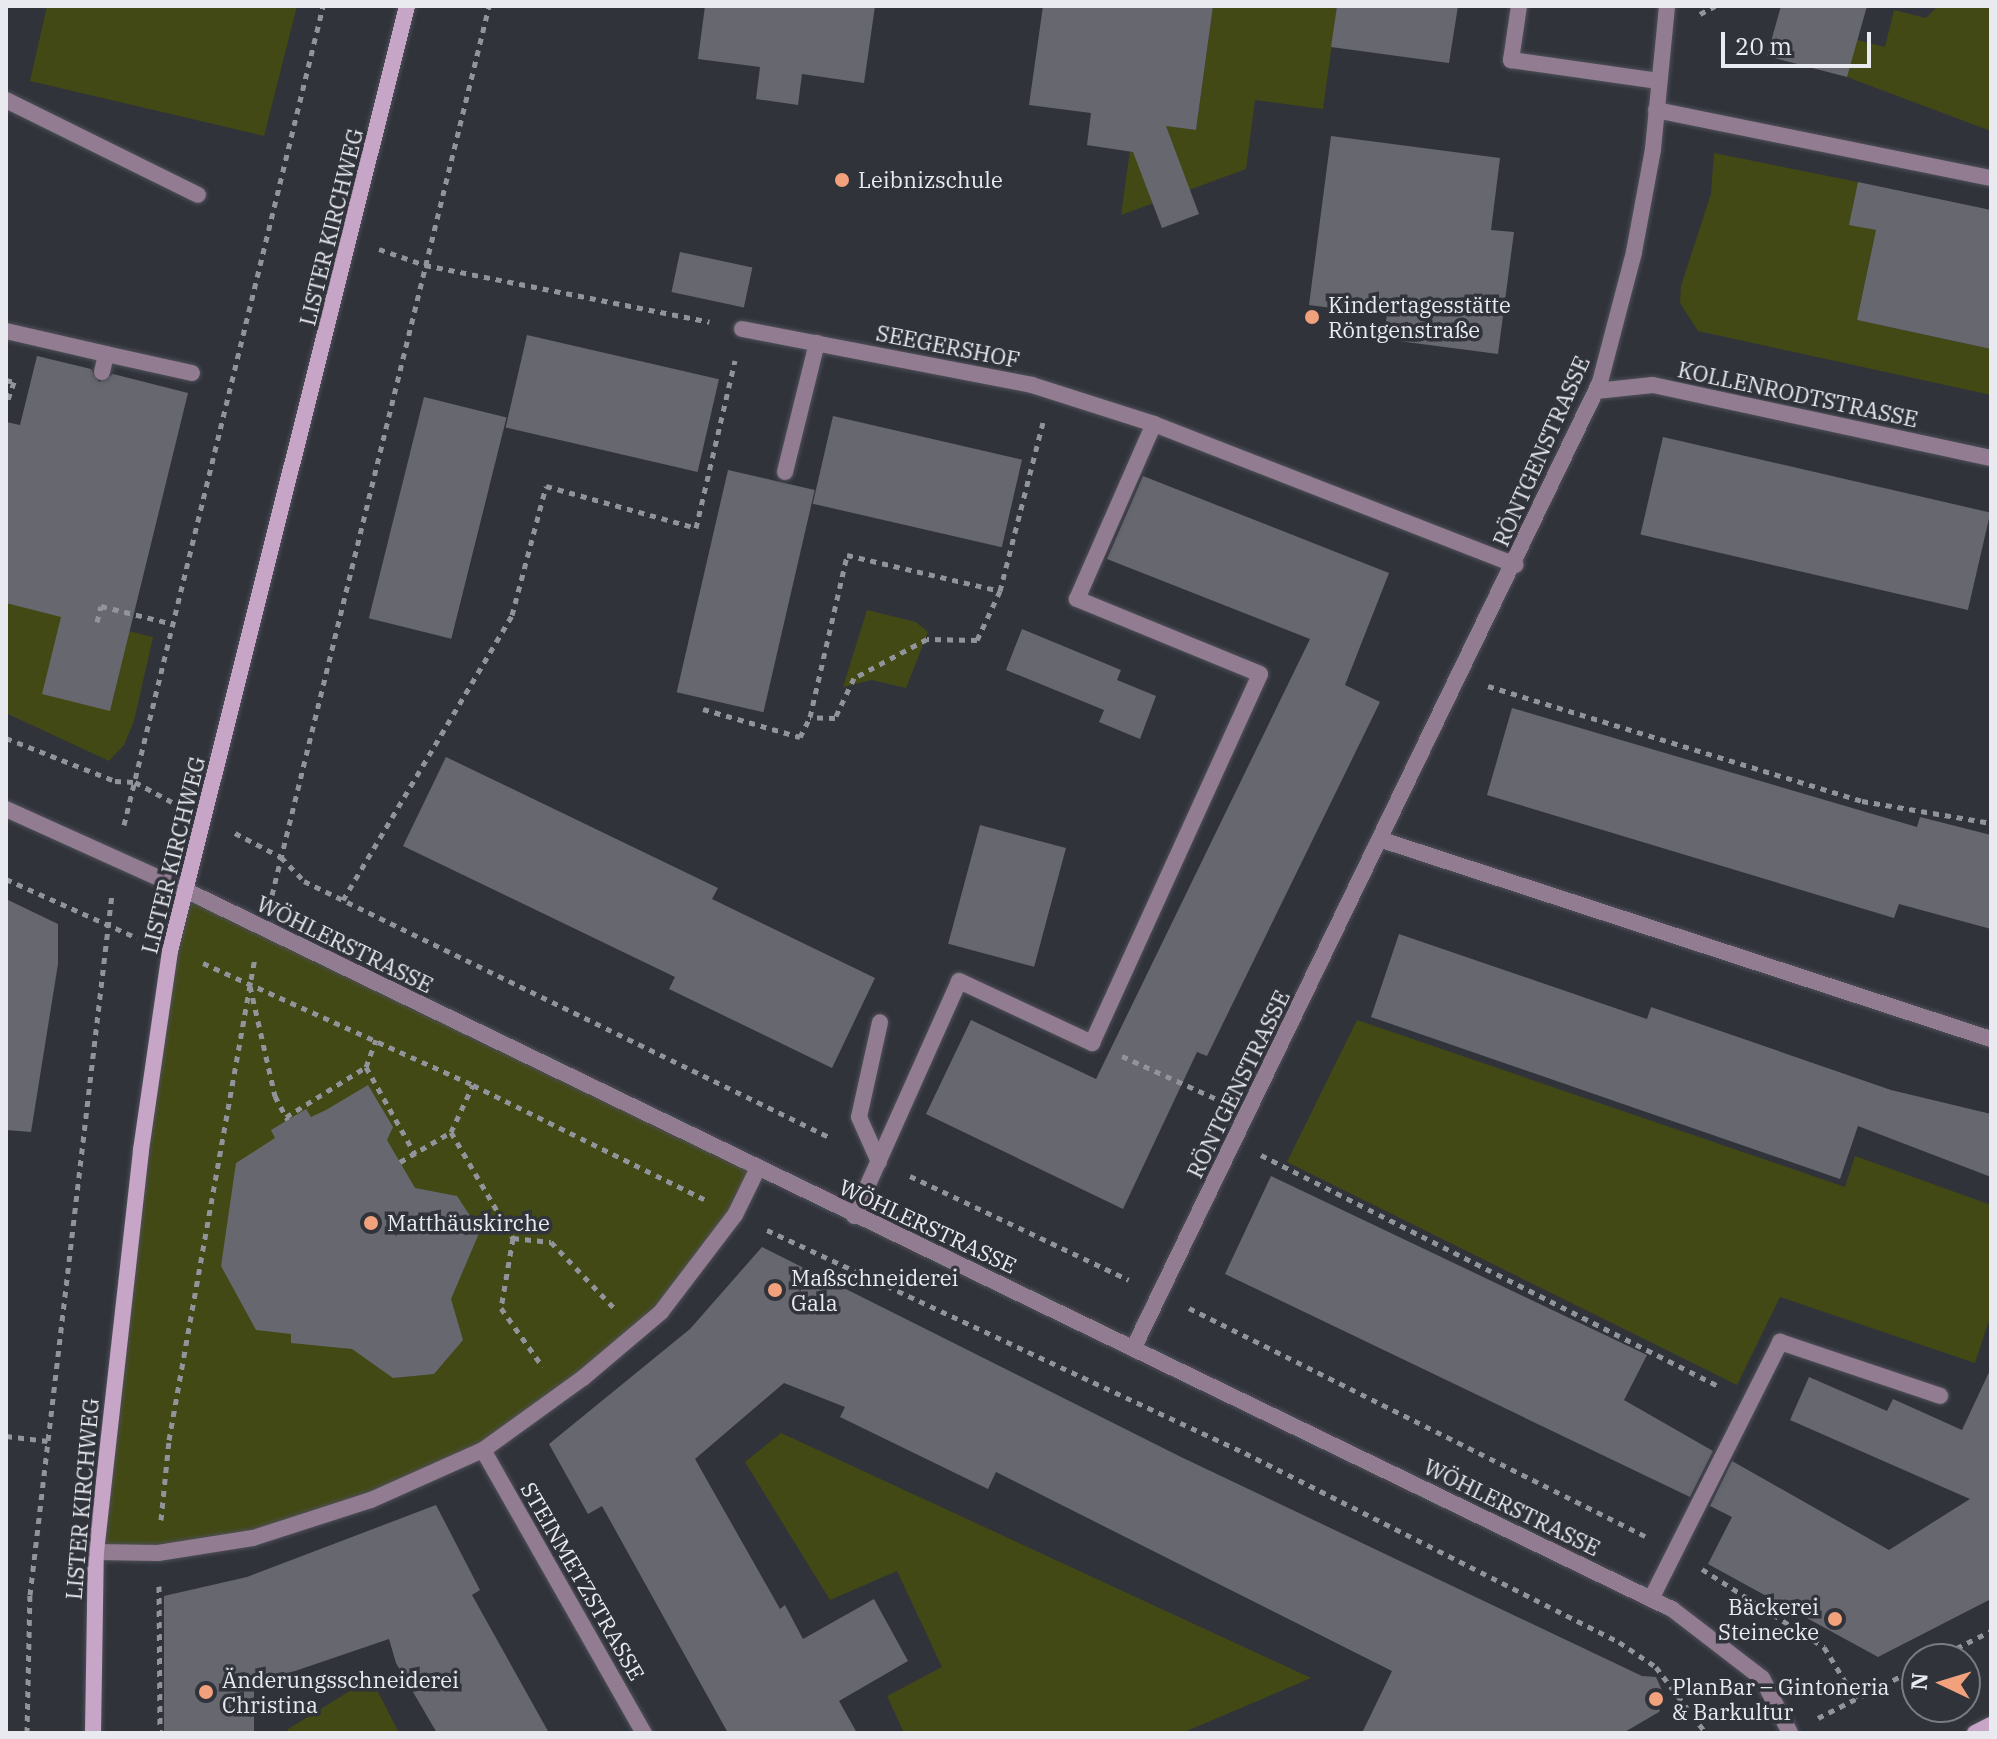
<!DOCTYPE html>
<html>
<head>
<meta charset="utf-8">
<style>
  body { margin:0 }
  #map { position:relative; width:1997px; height:1739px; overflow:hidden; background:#31333b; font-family:"IBM Plex Serif",serif }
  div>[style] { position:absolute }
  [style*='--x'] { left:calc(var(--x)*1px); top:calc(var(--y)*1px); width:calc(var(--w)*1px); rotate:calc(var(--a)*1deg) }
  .green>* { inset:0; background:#424914 }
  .building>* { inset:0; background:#676770; transform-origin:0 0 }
  .path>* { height:5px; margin-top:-2.5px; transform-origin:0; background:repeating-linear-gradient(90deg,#92949b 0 6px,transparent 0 12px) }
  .roads { filter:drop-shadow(0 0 2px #4e5058) drop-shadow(0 0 2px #4e5058) }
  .lane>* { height:16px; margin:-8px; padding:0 8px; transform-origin:8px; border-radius:8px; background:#927c91 }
  .street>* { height:16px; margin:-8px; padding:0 8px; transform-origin:8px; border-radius:8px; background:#927c91 }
  .secondary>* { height:16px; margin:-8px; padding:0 8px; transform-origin:8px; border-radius:8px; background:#c7a5c6 }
  .dots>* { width:22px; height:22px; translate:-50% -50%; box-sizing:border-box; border:4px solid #31333b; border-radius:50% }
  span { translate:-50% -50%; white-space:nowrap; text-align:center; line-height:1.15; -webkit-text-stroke:7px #31333b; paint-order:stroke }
  .poi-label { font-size:22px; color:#e9eaf0 }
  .left { translate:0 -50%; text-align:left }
  .right { translate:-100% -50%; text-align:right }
  .street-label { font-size:22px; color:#e9eaf0 }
  .frame { position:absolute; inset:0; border:8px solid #e9eaf0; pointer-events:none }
  .north { position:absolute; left:1901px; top:1643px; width:80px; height:80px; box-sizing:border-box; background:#31333b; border:2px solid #7b7c83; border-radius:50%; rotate:274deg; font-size:22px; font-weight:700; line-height:32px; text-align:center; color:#e9eaf0 }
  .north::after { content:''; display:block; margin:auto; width:28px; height:36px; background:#f1a17c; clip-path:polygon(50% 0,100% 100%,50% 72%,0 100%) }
  .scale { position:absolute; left:1721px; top:32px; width:150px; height:36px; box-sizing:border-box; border:4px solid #e9eaf0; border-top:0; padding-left:10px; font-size:24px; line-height:28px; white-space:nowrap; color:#e9eaf0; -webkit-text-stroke:6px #31333b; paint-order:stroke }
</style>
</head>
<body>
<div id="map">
  <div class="green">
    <i style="clip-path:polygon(47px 6px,297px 6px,264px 136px,30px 81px)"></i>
    <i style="clip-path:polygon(1213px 6px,1337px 6px,1323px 109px,1255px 100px,1246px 169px,1121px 215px,1134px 121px,1196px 130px)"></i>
    <i style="clip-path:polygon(1938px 6px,1991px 6px,1991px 131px,1847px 77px,1846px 37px,1885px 47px,1894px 10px,1926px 18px)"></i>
    <i style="clip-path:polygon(1714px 153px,1858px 182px,1850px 224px,1876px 230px,1857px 320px,1991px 349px,1991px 395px,1698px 331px,1680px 303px,1681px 286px,1711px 194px)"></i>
    <i style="clip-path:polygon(6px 601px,153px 637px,134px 721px,124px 745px,109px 761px,6px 713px)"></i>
    <i style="clip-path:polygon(867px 610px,916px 622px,928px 632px,906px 688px,872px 680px,843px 687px)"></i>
    <i style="clip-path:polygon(183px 889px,757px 1170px,661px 1312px,483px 1450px,253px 1538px,96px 1552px)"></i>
    <i style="clip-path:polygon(1357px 1020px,1845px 1187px,1855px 1156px,1991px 1205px,1991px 1314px,1975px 1363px,1780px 1297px,1737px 1385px,1287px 1162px)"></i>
    <i style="clip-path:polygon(781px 1433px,1311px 1678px,1182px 1733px,904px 1733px,887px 1696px,942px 1667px,897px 1571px,830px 1600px,745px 1462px)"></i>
    <i style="clip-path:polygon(371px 1678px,399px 1733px,288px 1733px,288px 1729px)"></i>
  </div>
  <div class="building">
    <i style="clip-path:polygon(705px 6px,875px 6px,864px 83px,802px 74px,798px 105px,756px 99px,760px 67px,698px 59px)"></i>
    <i style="clip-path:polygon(1043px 6px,1213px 6px,1196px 130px,1166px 126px,1199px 214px,1162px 228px,1133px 152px,1087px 145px,1091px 113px,1029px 105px)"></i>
    <i style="clip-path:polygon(1337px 6px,1458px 6px,1449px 63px,1331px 47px)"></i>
    <i style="clip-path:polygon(1781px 6px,1867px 6px,1847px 77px,1767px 56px)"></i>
    <i style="clip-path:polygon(1331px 136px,1500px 158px,1491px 230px,1514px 232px,1498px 354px,1383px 339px,1387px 315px,1309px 305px)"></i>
    <i style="clip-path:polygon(1858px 182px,1991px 210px,1991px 349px,1857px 320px,1876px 230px,1849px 225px)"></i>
    <i style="left:680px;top:252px;width:74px;height:41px;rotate:12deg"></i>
    <i style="left:527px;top:335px;width:197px;height:95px;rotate:13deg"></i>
    <i style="clip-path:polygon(37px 356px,91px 369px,99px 382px,113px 374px,188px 393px,110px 711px,42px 694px,61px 617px,6px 603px,6px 422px,20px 425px)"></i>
    <i style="left:424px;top:397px;width:85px;height:228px;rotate:14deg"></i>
    <i style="left:833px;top:416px;width:194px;height:90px;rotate:13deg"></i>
    <i style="left:1663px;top:437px;width:336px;height:100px;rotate:13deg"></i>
    <i style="left:728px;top:470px;width:89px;height:228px;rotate:13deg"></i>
    <i style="clip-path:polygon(1143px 476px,1389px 573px,1345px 685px,1380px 702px,1207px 1056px,1197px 1052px,1123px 1209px,926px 1114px,971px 1020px,1096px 1079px,1310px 639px,1107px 559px)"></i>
    <i style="clip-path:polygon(1022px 629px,1121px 670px,1117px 680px,1156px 696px,1140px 739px,1099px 722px,1104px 710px,1006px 670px)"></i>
    <i style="clip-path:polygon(1512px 708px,1917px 827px,1920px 817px,1991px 835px,1991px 929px,1899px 904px,1894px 918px,1487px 795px)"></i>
    <i style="clip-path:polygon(446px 757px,718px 888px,712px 899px,875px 978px,832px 1068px,669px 989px,675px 977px,403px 846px)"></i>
    <i style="left:980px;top:825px;width:89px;height:123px;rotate:15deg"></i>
    <i style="clip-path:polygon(6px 899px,58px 924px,58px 964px,31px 1132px,6px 1130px)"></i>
    <i style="clip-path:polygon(1399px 934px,1647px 1019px,1651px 1007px,1891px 1090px,1991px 1114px,1991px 1177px,1858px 1126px,1840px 1179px,1371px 1017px)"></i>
    <i style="clip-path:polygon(368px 1085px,393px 1127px,387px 1140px,415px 1188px,457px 1196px,480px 1231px,451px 1299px,463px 1340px,434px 1374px,393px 1378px,352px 1349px,291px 1343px,291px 1334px,256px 1330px,221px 1266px,236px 1163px,275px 1138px,271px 1130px,306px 1109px,311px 1117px,326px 1110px)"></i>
    <i style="clip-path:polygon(1271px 1176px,1647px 1355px,1624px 1400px,1713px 1451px,1690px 1497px,1225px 1274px)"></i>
    <i style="clip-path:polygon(762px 1247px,1181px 1457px,1642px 1676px,1656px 1677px,1665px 1697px,1659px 1712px,1623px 1733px,1362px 1733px,1392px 1671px,996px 1472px,988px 1489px,840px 1417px,845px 1407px,784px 1383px,695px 1459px,780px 1609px,785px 1605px,803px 1639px,874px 1599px,908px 1661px,839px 1701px,857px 1733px,728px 1733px,602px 1506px,588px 1514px,549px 1444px,690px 1329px)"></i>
    <i style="clip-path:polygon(1991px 1368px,1991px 1599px,1878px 1657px,1708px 1564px,1732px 1517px,1710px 1506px,1732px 1461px,1889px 1550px,1970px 1499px,1790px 1420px,1809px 1377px,1887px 1411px,1893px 1399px,1962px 1430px)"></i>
    <i style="clip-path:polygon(436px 1505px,480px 1590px,472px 1595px,549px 1733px,437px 1733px,396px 1663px,389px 1639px,254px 1685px,254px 1733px,164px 1733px,164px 1596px,247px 1577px)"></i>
  </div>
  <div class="path">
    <i style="--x:1700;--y:14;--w:17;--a:-28"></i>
    <i style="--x:379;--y:249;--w:49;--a:19.2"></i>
    <i style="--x:425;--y:265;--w:290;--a:11.3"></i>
    <i style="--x:6;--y:380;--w:8;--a:14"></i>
    <i style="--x:14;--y:382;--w:24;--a:109"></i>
    <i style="--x:1000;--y:591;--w:54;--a:115.1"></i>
    <i style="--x:977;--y:640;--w:50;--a:-178.9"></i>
    <i style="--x:927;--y:639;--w:83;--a:151.9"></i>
    <i style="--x:854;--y:678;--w:44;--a:115.4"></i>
    <i style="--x:835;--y:718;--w:25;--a:-178"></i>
    <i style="--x:810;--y:717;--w:166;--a:-77.1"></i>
    <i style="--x:847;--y:555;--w:157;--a:13.2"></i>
    <i style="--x:1000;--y:591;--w:174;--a:-75.7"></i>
    <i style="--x:97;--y:622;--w:16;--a:-76"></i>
    <i style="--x:101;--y:606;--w:74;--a:14"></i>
    <i style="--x:1488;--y:686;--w:391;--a:17.1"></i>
    <i style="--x:1862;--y:801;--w:131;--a:9.7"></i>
    <i style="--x:703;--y:709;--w:101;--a:16.1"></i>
    <i style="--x:800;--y:737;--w:22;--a:-63"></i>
    <i style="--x:6;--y:738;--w:117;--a:21.5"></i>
    <i style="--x:115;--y:781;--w:20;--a:3"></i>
    <i style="--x:135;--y:782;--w:42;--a:28.4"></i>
    <i style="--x:124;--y:825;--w:843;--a:-76.34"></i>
    <i style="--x:235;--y:833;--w:52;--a:27.6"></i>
    <i style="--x:281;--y:857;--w:33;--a:46"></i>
    <i style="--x:304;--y:881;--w:584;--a:25.99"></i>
    <i style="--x:6;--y:879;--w:144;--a:24.2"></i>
    <i style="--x:272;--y:895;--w:915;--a:-76.28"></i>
    <i style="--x:343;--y:900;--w:331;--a:-59.3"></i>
    <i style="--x:512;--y:615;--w:133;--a:-75.2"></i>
    <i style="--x:546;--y:486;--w:156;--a:15.6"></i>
    <i style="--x:696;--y:528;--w:172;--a:-76.9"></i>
    <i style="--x:203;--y:963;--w:296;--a:24.3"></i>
    <i style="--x:473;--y:1085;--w:258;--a:26.3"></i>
    <i style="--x:250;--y:986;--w:113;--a:77.2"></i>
    <i style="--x:275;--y:1096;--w:27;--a:62"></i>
    <i style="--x:1122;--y:1056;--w:107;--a:24.4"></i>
    <i style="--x:366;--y:1067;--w:100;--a:60.6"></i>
    <i style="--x:286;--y:1117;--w:94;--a:-32"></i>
    <i style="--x:366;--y:1067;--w:29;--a:-70"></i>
    <i style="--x:451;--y:1132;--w:52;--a:-64.9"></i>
    <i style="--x:1261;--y:1155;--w:514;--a:26.81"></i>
    <i style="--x:400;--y:1162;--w:59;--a:-30.5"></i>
    <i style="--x:451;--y:1132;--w:123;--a:59.7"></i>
    <i style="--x:513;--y:1238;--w:38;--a:6"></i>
    <i style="--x:551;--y:1242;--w:91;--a:46.3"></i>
    <i style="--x:910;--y:1176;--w:242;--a:25.4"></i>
    <i style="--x:767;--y:1230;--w:527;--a:25.01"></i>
    <i style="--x:1245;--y:1453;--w:419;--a:26.8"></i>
    <i style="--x:1619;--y:1642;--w:45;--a:34"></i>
    <i style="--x:1656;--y:1667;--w:83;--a:52.9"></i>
    <i style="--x:513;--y:1238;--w:71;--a:99.7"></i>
    <i style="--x:501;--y:1308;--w:72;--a:54.6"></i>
    <i style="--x:1189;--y:1308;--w:510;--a:26.57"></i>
    <i style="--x:6;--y:1436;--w:42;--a:6.8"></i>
    <i style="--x:161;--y:1520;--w:80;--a:-84.3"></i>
    <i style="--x:169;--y:1440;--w:489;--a:-79.9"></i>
    <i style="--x:1702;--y:1569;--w:145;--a:32.6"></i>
    <i style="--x:1824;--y:1647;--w:61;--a:58.4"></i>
    <i style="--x:159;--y:1586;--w:147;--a:89.6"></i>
    <i style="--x:1935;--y:1659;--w:63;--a:-26.6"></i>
    <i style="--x:1818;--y:1718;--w:111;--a:-26.8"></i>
    <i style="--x:27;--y:1733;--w:138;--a:-88.8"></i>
    <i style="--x:30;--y:1595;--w:706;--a:-83.33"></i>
  </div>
  <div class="roads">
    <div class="lane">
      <i style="--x:1519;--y:6;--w:55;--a:98.4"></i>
      <i style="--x:1511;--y:60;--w:149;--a:8.1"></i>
      <i style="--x:6;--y:100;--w:214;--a:26.3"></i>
      <i style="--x:1656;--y:110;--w:342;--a:11.5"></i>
      <i style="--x:785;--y:472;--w:133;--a:-76.1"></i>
      <i style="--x:879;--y:1162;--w:49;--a:-114"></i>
      <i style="--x:859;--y:1117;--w:97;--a:-77.5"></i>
      <i style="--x:854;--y:1216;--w:257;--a:-65.9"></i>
      <i style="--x:959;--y:981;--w:147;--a:25"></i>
      <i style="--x:1092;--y:1043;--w:405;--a:-65.5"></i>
      <i style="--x:1260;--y:674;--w:198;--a:-157.7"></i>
      <i style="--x:1077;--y:599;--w:191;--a:-66.3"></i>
      <i style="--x:1651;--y:1599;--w:288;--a:-63.3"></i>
      <i style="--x:1780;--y:1342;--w:169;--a:18.6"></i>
    </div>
    <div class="street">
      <i style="--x:742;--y:329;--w:295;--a:10.9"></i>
      <i style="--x:1032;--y:385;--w:128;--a:17.7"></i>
      <i style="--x:1154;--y:424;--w:388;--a:21.3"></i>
      <i style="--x:6;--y:331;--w:103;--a:13"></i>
      <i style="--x:102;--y:372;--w:18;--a:-77"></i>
      <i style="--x:106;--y:354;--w:88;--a:12.5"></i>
      <i style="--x:1596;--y:391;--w:57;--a:-6"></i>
      <i style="--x:1653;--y:385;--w:346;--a:12.2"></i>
      <i style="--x:6;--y:809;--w:194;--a:24.3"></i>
      <i style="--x:183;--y:889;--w:1654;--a:25.81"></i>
      <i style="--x:1672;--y:1609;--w:113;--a:37.5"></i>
      <i style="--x:1762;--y:1678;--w:62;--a:63"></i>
      <i style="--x:1382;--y:840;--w:641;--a:18.1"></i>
      <i style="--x:1134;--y:1347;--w:1072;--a:-64.22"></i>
      <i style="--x:1600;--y:382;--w:134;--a:-75.3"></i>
      <i style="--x:1634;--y:252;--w:105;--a:-79.5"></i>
      <i style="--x:1653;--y:149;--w:144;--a:-84.4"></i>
      <i style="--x:483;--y:1450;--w:326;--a:60.4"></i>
      <i style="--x:96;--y:1552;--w:62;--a:0.9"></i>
      <i style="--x:158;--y:1553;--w:96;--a:-9"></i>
      <i style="--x:253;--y:1538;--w:124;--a:-17.9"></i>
      <i style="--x:371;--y:1500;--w:123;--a:-24.1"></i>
      <i style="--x:483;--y:1450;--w:123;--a:-35.8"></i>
      <i style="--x:583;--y:1378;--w:102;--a:-40.2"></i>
      <i style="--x:661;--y:1312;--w:122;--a:-52.7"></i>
      <i style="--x:735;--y:1215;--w:50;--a:-63.9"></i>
    </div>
    <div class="secondary">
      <i style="--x:93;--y:1733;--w:181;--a:-89.1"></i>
      <i style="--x:96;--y:1552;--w:405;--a:-83.6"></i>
      <i style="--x:141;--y:1150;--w:201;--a:-81.7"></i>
      <i style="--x:170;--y:951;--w:974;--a:-75.92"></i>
      <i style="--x:1975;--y:1733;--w:18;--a:-27"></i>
    </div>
  </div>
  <div class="dots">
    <i style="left:842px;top:180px;background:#f1a17c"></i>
    <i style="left:1312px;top:317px;background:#f1a17c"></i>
    <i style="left:371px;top:1223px;background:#f1a17c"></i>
    <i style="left:775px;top:1290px;background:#f1a17c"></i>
    <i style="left:1835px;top:1619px;background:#f1a17c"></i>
    <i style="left:206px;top:1692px;background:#f1a17c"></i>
    <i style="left:1656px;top:1699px;background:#f1a17c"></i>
  </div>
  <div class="poi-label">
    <span class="left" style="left:858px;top:180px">Leibnizschule</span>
    <span class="left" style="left:1328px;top:317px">Kindertagesstätte<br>Röntgenstraße</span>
    <span class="left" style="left:387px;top:1223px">Matthäuskirche</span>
    <span class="left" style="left:791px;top:1290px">Maßschneiderei<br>Gala</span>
    <span class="right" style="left:1819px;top:1619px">Bäckerei<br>Steinecke</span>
    <span class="left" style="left:222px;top:1692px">Änderungsschneiderei<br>Christina</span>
    <span class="left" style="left:1672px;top:1699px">PlanBar – Gintoneria<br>&amp; Barkultur</span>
  </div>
  <div class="street-label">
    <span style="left:331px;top:227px;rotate:-76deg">LISTER KIRCHWEG</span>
    <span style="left:948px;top:346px;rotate:11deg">SEEGERSHOF</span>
    <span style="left:1798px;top:394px;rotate:12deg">KOLLENRODTSTRASSE</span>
    <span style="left:1541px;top:451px;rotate:-66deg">RÖNTGENSTRASSE</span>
    <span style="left:173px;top:855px;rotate:-76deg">LISTER KIRCHWEG</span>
    <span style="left:345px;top:944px;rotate:26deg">WÖHLERSTRASSE</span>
    <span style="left:1238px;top:1084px;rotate:-64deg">RÖNTGENSTRASSE</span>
    <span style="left:928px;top:1226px;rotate:25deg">WÖHLERSTRASSE</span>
    <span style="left:82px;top:1499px;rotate:-85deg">LISTER KIRCHWEG</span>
    <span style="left:1512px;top:1507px;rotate:26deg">WÖHLERSTRASSE</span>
    <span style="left:583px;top:1581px;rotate:60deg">STEINMETZSTRASSE</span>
  </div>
  <div class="frame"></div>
  <div class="north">N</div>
  <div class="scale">20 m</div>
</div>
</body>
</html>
